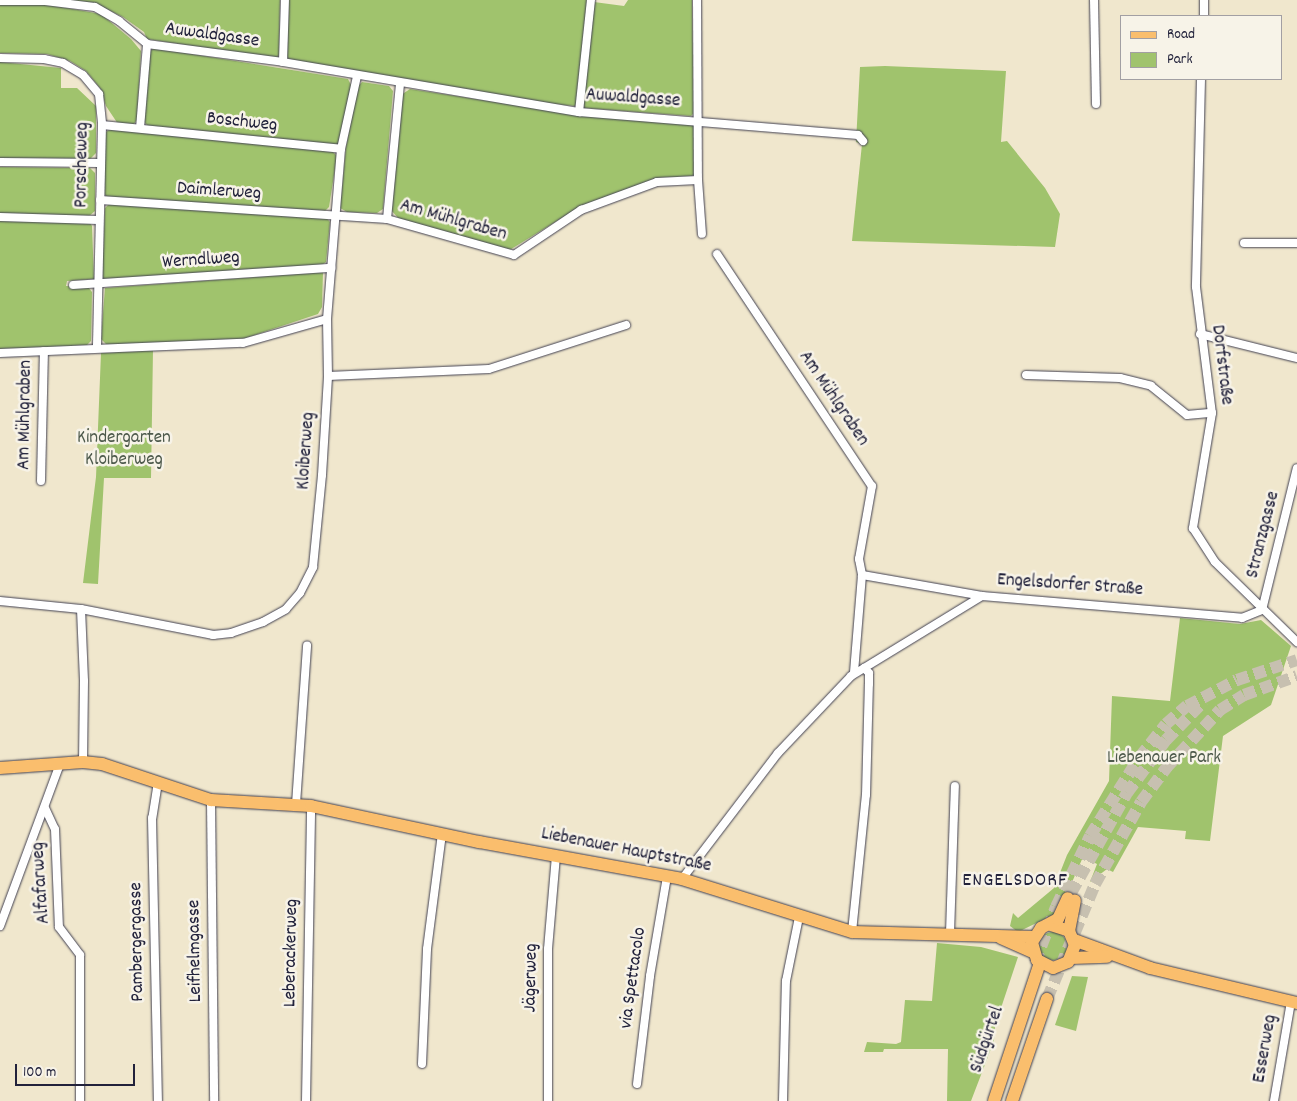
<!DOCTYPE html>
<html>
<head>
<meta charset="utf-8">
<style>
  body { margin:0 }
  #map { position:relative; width:1297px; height:1101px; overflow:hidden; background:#f0e7cd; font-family:Dekko,sans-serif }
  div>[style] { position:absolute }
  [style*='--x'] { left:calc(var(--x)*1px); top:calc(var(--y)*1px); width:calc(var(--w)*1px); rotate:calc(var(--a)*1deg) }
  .green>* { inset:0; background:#a0c36d }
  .round { border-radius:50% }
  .primary-tunnel>* { height:12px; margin-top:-6px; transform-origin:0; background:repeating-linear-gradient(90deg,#c7c0b0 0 12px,transparent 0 18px) }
  .roads { filter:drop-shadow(0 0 1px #414051) drop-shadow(0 0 1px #414051) }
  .street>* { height:8px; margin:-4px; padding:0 4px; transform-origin:4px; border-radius:4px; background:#fff }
  .primary>* { height:12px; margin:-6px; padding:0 6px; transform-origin:6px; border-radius:6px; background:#fabe6d }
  span { translate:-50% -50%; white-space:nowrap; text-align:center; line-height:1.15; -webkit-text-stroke:5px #f7f3e8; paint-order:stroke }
  .street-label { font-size:19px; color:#22223b }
  .park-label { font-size:19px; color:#4e5a4c }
  .neighbourhood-label { font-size:20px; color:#22223b; letter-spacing:1px }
  .legend { position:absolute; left:1120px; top:15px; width:162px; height:65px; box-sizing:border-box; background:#f7f3e8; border:1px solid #a29fa3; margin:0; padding:6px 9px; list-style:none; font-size:15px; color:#22223b }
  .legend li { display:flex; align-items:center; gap:10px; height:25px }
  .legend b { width:25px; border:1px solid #a29fa3 }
  .scale { position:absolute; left:15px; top:1064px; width:120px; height:22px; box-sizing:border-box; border:2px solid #22223b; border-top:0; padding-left:6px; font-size:15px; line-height:18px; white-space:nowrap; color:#22223b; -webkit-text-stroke:4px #f7f3e8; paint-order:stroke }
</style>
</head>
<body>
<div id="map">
  <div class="green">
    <i style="clip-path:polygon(64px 0,280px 0,279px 55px,276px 59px,147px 39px,144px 32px,123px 17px,96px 4px)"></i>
    <i style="clip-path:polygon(289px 0,588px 0,578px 103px,575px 106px,553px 104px,290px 62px,287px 56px)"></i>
    <i style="clip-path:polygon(628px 0,692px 0,694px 113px,691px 116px,584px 108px,582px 98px,594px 2px,624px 6px)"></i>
    <i style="clip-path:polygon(0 5px,50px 5px,101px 14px,131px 39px,141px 51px,137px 120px,133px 125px,118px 124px,106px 106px,100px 88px,86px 71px,70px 61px,47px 54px,0 53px)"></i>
    <i style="clip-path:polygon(154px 48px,348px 79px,351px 85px,339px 143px,335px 146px,148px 126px,144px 122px,149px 52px)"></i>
    <i style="clip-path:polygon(0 62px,61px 68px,61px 88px,77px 88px,96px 106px,96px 153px,90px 159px,0 158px)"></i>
    <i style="clip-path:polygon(885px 66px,1006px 71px,1001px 142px,1007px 141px,1045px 188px,1060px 214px,1055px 247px,852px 241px,862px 144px,856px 142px,860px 67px)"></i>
    <i style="clip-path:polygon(362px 82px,389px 86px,393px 91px,383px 209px,377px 213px,347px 212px,340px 208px,346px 147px,358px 86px)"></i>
    <i style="clip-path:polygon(410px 89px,574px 114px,695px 123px,696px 173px,692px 176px,660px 178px,578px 208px,508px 251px,399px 219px,391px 210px,401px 95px)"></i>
    <i style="clip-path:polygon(111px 128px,333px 152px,337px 156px,329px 207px,325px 211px,107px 197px,103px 192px,104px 134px)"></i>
    <i style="clip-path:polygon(0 167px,90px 168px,95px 173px,95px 211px,89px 216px,0 214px)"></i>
    <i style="clip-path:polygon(110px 203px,326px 217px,330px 222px,326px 262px,322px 265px,106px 281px,102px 277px,105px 208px)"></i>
    <i style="clip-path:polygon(0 220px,90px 223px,92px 226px,94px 279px,67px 281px,66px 286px,88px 287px,92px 292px,91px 341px,87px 345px,0 350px)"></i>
    <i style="clip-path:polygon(323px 272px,322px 307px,318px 314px,243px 339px,107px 345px,101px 339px,105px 288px)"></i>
    <i style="clip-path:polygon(153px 350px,151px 478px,104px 478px,98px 584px,83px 583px,96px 477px,101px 353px)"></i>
    <i style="clip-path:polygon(1180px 618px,1240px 624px,1261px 620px,1291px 646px,1271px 705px,1223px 736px,1210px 841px,1185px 839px,1186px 831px,1138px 827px,1113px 872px,1107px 869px,1090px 882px,1097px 864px,1083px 857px,1059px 912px,1018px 932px,1010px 926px,1013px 913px,1018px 918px,1054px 888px,1067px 855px,1109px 781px,1112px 696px,1170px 701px)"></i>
    <i class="round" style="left:1039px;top:932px;width:28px;height:28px"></i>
    <i style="clip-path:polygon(937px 943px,981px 947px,1018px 957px,995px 1026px,994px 1041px,971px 1101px,947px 1101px,948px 1049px,884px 1049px,883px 1052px,864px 1052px,867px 1042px,896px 1044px,901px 1042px,905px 1000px,932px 1001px)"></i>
    <i style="clip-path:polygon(1072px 976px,1088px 977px,1076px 1031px,1055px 1025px)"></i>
  </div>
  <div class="primary-tunnel">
    <i style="--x:1071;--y:893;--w:115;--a:-60.8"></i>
    <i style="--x:1127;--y:793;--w:66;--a:-53.7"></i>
    <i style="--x:1166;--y:740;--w:54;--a:-45.7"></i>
    <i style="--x:1035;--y:963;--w:60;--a:-69.4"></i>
    <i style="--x:1056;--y:907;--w:79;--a:-64.4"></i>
    <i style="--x:1090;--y:836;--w:92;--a:-57.9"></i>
    <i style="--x:1139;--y:758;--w:43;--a:-51.5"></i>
    <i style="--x:1166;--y:724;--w:28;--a:-41"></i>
    <i style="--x:1187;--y:706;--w:56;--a:-27.5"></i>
    <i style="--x:1237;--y:680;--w:63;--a:-18.4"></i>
    <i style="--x:1047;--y:999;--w:125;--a:-67.3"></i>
    <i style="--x:1095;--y:884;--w:94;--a:-60.7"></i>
    <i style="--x:1141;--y:802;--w:44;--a:-53.4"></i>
    <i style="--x:1167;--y:767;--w:78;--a:-47.1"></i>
    <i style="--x:1220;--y:710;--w:28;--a:-32"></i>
    <i style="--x:1244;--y:695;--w:56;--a:-19.7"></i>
  </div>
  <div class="roads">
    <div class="street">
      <i style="--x:697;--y:0;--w:180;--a:89.7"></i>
      <i style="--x:1094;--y:0;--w:104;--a:88.9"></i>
      <i style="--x:0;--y:1;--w:45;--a:0"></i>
      <i style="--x:45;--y:1;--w:50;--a:6.8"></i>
      <i style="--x:95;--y:7;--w:28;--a:30"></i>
      <i style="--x:119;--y:21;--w:36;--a:39"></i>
      <i style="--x:147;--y:44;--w:137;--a:7.5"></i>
      <i style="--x:283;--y:62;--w:300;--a:9.6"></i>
      <i style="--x:579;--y:112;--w:280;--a:4.7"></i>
      <i style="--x:858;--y:135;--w:8;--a:50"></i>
      <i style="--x:1204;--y:16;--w:16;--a:-90"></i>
      <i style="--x:0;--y:58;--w:44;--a:1.3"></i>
      <i style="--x:44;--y:59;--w:19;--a:12"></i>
      <i style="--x:63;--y:63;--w:23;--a:31"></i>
      <i style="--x:83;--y:75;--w:25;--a:50"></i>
      <i style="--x:99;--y:94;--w:31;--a:84"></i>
      <i style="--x:102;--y:125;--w:223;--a:91.3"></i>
      <i style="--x:283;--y:62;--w:62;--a:-88.2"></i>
      <i style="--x:1201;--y:79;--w:208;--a:91.4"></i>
      <i style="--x:1196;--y:287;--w:127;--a:82.8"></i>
      <i style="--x:1212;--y:413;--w:117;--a:99.4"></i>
      <i style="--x:1193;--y:528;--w:40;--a:57.1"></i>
      <i style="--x:1215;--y:562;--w:115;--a:44.3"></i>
      <i style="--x:579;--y:112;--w:113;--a:-83.9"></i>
      <i style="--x:102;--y:125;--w:240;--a:5.7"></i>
      <i style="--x:140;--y:128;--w:84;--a:-85.2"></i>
      <i style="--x:0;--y:162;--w:100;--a:0.6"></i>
      <i style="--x:100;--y:200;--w:288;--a:3.8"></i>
      <i style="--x:387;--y:219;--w:132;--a:15.8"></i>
      <i style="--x:514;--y:255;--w:81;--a:-33.9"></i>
      <i style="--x:581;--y:210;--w:81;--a:-20.2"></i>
      <i style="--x:657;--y:182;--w:41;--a:-2.8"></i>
      <i style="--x:698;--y:180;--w:54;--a:85.8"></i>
      <i style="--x:0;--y:217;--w:98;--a:1.8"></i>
      <i style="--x:387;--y:219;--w:136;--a:-84.5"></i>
      <i style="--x:1244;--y:243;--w:53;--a:0"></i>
      <i style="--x:717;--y:254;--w:279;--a:56.3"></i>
      <i style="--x:872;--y:486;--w:74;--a:100.1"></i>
      <i style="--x:859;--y:559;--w:16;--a:79"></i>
      <i style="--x:862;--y:575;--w:98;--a:94.7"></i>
      <i style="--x:73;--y:285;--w:259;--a:-3.8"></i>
      <i style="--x:1200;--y:334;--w:100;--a:13.9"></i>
      <i style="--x:0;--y:353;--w:243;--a:-2.4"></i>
      <i style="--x:243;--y:343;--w:87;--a:-15.9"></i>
      <i style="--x:1026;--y:375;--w:94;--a:1.8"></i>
      <i style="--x:1120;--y:378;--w:32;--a:14"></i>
      <i style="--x:1151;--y:386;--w:46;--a:38.9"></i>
      <i style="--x:1187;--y:415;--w:25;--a:-5"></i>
      <i style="--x:328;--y:376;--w:161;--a:-2.5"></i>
      <i style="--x:489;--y:369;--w:144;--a:-17.8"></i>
      <i style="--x:41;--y:481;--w:130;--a:-88.7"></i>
      <i style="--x:862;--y:575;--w:122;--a:9.9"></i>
      <i style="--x:0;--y:601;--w:81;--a:5.6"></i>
      <i style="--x:81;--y:609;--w:135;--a:11.1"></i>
      <i style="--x:213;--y:635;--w:18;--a:-6"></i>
      <i style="--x:231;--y:633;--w:34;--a:-19"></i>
      <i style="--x:263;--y:622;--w:26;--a:-29"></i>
      <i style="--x:286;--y:609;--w:21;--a:-49"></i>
      <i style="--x:300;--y:593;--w:29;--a:-63"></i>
      <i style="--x:313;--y:567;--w:92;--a:-84.4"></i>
      <i style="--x:322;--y:475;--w:99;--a:-86.5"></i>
      <i style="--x:328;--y:376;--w:57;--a:-91"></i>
      <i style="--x:327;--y:319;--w:171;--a:-85.3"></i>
      <i style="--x:341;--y:149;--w:75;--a:-77.6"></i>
      <i style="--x:81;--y:609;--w:72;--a:87.6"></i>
      <i style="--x:84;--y:681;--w:81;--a:90.7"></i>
      <i style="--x:1262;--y:610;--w:146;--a:-76.2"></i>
      <i style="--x:158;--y:782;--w:36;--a:99"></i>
      <i style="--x:152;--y:818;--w:283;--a:88.8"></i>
      <i style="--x:211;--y:800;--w:301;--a:89.4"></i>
      <i style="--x:296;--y:804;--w:159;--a:-86"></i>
      <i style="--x:45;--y:808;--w:23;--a:65"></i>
      <i style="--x:55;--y:829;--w:98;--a:87.7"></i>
      <i style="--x:59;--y:927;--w:35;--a:53"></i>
      <i style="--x:80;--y:955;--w:146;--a:90"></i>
      <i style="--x:682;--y:879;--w:158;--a:-52.7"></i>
      <i style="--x:778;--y:753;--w:106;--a:-46.5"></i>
      <i style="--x:851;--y:676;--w:153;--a:-31.4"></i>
      <i style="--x:982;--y:596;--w:261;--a:4.8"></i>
      <i style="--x:1242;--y:618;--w:22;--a:-22"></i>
      <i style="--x:0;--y:926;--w:173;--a:-69.7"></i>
      <i style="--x:852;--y:932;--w:138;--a:-84.2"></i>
      <i style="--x:866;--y:795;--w:111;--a:-88.5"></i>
      <i style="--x:869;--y:684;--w:11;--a:-90"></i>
      <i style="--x:869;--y:673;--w:7;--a:-135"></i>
      <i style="--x:950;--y:933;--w:147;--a:-88.1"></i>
      <i style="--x:422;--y:1064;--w:115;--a:-87.5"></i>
      <i style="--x:427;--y:949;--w:116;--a:-82.6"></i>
      <i style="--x:637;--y:1084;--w:109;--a:-83.1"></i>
      <i style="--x:650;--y:976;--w:100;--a:-80.3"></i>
      <i style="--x:306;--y:1101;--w:295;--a:-89"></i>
      <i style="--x:548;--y:1101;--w:152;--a:-90"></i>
      <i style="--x:548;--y:949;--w:93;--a:-85.1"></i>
      <i style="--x:783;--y:1101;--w:120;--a:-88.6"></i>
      <i style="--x:786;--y:981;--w:65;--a:-78.5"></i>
      <i style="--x:1274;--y:1101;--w:100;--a:-80.3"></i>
    </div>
    <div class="primary">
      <i style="--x:0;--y:768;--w:83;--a:-4.1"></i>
      <i style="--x:83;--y:762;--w:19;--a:6"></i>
      <i style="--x:102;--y:764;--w:115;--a:18.3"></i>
      <i style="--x:211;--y:800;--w:100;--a:3.4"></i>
      <i style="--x:311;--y:806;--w:172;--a:12.1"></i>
      <i style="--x:479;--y:842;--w:206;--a:10.3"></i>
      <i style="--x:682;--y:879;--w:178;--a:17.3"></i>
      <i style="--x:852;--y:932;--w:182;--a:1.6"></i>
      <i style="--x:1051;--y:925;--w:19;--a:18"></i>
      <i style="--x:1069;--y:931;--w:15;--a:67"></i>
      <i style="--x:1075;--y:945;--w:18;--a:112"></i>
      <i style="--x:1068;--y:962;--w:16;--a:158"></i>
      <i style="--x:1053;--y:968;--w:18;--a:-153"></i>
      <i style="--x:1037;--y:960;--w:19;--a:-106"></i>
      <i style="--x:1032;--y:942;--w:17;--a:-57"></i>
      <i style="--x:1041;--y:928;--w:19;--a:-28"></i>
      <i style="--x:1058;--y:919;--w:23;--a:-65"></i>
      <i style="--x:1069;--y:931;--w:31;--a:-79"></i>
      <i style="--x:1001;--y:938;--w:34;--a:24"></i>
      <i style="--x:1074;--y:940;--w:81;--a:20.2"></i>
      <i style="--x:1150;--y:968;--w:151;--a:13.4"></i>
      <i style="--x:1071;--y:958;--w:36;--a:-2"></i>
      <i style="--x:994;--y:1101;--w:145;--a:-71.6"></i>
      <i style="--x:1012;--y:1101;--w:108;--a:-71.1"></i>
    </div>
  </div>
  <div class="street-label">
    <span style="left:212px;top:36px;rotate:8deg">Auwaldgasse</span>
    <span style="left:633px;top:99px;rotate:4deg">Auwaldgasse</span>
    <span style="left:242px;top:123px;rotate:6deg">Boschweg</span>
    <span style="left:83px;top:165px;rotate:-89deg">Porscheweg</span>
    <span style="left:219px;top:192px;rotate:4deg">Daimlerweg</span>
    <span style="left:453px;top:221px;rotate:16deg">Am Mühlgraben</span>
    <span style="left:201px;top:261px;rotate:-4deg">Werndlweg</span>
    <span style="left:1221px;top:365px;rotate:83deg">Dorfstraße</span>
    <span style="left:833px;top:399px;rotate:56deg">Am Mühlgraben</span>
    <span style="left:26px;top:415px;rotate:-89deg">Am Mühlgraben</span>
    <span style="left:307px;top:451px;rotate:-86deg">Kloiberweg</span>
    <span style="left:1264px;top:535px;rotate:-76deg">Stranzgasse</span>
    <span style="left:1070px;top:586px;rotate:4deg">Engelsdorfer Straße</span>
    <span style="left:626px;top:851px;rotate:11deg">Liebenauer Hauptstraße</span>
    <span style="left:42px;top:883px;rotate:-94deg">Alfafarweg</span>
    <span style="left:138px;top:942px;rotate:-91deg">Pambergergasse</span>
    <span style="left:196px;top:951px;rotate:-91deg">Leifhelmgasse</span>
    <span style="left:292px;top:953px;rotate:-89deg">Leberackerweg</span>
    <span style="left:532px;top:978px;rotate:-89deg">Jägerweg</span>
    <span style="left:634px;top:978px;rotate:-82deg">via Spettacolo</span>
    <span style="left:988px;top:1040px;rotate:-71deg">Südgürtel</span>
    <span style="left:1266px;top:1049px;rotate:-80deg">Esserweg</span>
  </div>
  <div class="park-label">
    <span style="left:124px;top:450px">Kindergarten<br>Kloiberweg</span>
    <span style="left:1164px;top:759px">Liebenauer Park</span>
  </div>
  <div class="neighbourhood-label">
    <span style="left:1015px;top:881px">ENGELSDORF</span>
  </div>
  <ul class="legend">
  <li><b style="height:6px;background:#fabe6d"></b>Road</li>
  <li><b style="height:14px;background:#a0c36d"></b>Park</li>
  </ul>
  <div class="scale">100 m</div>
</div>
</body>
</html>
